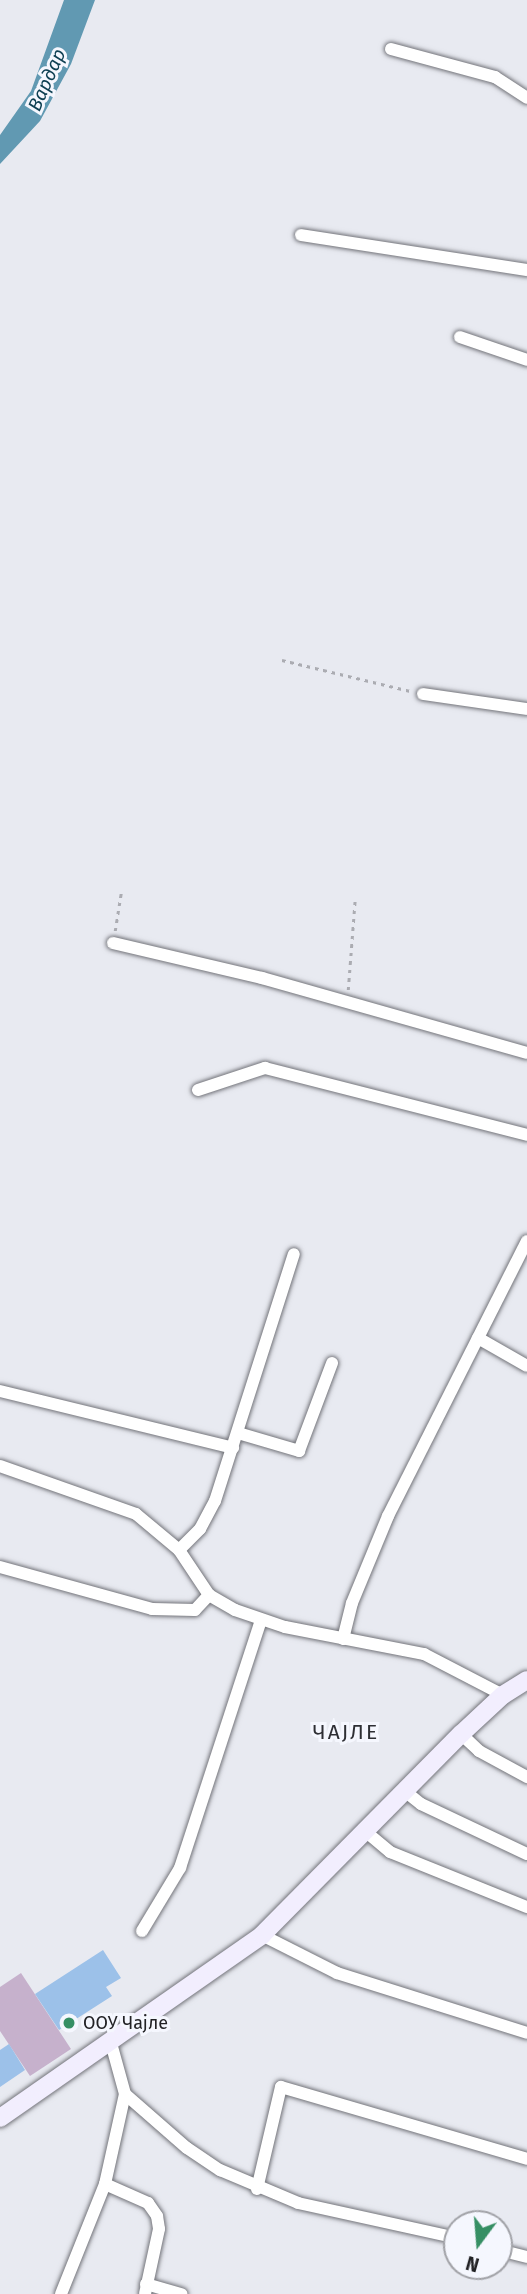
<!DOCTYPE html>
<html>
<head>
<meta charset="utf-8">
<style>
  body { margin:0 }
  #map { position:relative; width:527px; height:2294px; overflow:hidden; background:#e8eaf1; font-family:"Fira Sans",sans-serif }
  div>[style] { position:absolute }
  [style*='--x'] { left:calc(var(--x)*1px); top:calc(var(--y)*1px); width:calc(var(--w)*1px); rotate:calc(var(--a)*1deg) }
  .green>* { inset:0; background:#c6b1cc }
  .water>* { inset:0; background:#6199b2 }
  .building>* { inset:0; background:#9cc1e9 }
  .path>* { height:2.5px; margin-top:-1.25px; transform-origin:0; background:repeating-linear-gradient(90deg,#abacb2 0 3.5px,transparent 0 8.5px) }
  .roads { filter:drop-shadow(0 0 2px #73747a) drop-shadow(0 0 2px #73747a) }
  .street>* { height:12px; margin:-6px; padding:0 6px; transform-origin:6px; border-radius:6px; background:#fff }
  .secondary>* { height:18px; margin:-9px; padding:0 9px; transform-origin:9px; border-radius:9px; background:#f2eefe }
  .dots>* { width:19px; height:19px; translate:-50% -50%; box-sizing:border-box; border:4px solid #f5f7fe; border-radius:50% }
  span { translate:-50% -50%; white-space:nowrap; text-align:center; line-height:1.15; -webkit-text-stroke:6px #f5f7fe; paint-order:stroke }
  .poi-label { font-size:18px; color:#222225 }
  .left { translate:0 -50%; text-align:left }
  .water-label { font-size:19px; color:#0f4053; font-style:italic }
  .quarter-label { font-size:21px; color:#2e2f34; letter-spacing:2px }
  .north { position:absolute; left:443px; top:2210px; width:70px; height:70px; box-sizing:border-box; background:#f5f7fe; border:2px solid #a1a2a7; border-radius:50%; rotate:196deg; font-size:19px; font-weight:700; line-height:28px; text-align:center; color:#222225 }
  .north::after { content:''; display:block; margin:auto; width:24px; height:32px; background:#368f64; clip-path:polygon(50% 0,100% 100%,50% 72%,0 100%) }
</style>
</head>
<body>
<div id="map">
  <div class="green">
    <i style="clip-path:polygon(21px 1973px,71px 2049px,30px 2076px,0 2031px,0 1987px)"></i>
  </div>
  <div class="water">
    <i style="clip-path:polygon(64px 0,95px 0,71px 64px,40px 121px,0 164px,0 135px,31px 91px)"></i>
  </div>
  <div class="building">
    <i style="clip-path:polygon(103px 1950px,121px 1978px,106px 1987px,112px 1996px,59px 2030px,35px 1994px)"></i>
    <i style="clip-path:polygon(9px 2044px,25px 2070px,0 2087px,0 2050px)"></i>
  </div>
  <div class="path">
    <i style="--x:282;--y:660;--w:132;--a:13.6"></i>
    <i style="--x:115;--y:931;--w:38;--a:-81"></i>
    <i style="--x:348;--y:990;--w:91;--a:-85.6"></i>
  </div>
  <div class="roads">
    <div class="street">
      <i style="--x:391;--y:49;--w:108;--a:15.1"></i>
      <i style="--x:495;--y:77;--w:38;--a:33"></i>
      <i style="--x:301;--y:235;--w:229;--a:8.8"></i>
      <i style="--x:460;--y:337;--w:71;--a:18.9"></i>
      <i style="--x:423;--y:694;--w:105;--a:8.2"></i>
      <i style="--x:113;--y:943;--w:153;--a:13.2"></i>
      <i style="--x:262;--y:978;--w:275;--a:15.8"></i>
      <i style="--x:198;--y:1090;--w:71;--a:-18.2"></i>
      <i style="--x:265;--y:1068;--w:270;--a:14.3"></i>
      <i style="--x:478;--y:1338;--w:56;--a:29.7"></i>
      <i style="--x:0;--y:1391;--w:240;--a:13.7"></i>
      <i style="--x:238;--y:1433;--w:64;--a:16.4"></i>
      <i style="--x:299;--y:1451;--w:94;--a:-69.4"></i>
      <i style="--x:0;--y:1466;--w:144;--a:19.4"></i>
      <i style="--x:136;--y:1514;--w:56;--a:39.9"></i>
      <i style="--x:179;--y:1550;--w:54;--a:56.3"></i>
      <i style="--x:209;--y:1595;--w:30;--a:30"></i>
      <i style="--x:235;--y:1610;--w:53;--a:18.8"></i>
      <i style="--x:285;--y:1627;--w:142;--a:11"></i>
      <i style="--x:424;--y:1654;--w:89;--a:27.4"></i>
      <i style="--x:179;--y:1550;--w:30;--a:-45"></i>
      <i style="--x:200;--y:1529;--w:32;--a:-62"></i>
      <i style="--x:215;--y:1501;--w:259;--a:-72.3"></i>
      <i style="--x:0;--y:1567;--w:158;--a:15.4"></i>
      <i style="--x:152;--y:1609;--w:43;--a:1.3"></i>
      <i style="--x:195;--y:1610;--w:21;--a:-47"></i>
      <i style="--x:343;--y:1639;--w:37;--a:-76"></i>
      <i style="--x:352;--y:1603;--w:94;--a:-67.5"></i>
      <i style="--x:388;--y:1516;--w:308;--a:-63.2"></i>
      <i style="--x:461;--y:1734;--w:25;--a:43"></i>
      <i style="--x:479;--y:1751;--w:55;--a:28.4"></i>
      <i style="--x:406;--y:1792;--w:19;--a:39"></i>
      <i style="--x:421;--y:1804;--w:117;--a:25.3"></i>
      <i style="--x:365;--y:1831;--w:33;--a:40"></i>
      <i style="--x:390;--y:1852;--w:148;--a:21.9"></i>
      <i style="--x:142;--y:1931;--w:74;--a:-58.9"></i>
      <i style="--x:180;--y:1868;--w:261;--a:-71.9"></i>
      <i style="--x:262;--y:1935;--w:84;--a:26.9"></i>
      <i style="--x:337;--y:1973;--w:199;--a:17.5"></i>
      <i style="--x:111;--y:2043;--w:53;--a:74.6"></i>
      <i style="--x:125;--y:2094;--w:82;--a:41.1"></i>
      <i style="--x:187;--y:2148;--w:40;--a:34"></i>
      <i style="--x:220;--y:2170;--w:85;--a:22.9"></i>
      <i style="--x:298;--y:2203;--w:163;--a:12.4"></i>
      <i style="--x:105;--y:2184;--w:47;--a:23.8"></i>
      <i style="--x:148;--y:2203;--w:16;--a:55"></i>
      <i style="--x:157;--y:2216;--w:13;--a:81"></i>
      <i style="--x:159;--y:2229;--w:66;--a:102.2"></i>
      <i style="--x:257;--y:2189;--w:105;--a:-76.8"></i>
      <i style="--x:281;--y:2087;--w:256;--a:16.3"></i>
      <i style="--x:499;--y:2250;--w:29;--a:14"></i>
      <i style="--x:146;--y:2284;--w:37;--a:16"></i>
      <i style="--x:61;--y:2294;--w:118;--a:-68.2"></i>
      <i style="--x:105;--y:2184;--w:92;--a:-77.5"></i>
    </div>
    <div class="secondary">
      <i style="--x:0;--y:2118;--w:320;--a:-34.9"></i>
      <i style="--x:262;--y:1935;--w:283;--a:-45.3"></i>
      <i style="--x:461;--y:1734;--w:57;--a:-42.9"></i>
      <i style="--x:503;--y:1695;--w:28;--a:-32"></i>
    </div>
  </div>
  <div class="dots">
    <i style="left:69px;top:2023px;background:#368f64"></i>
  </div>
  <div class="poi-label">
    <span class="left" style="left:83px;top:2023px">ООУ Чајле</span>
  </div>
  <div class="water-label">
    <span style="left:47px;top:80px;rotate:-66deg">Вардар</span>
  </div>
  <div class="quarter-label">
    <span style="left:346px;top:1732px">ЧАЈЛЕ</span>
  </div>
  <div class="north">N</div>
</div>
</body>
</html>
